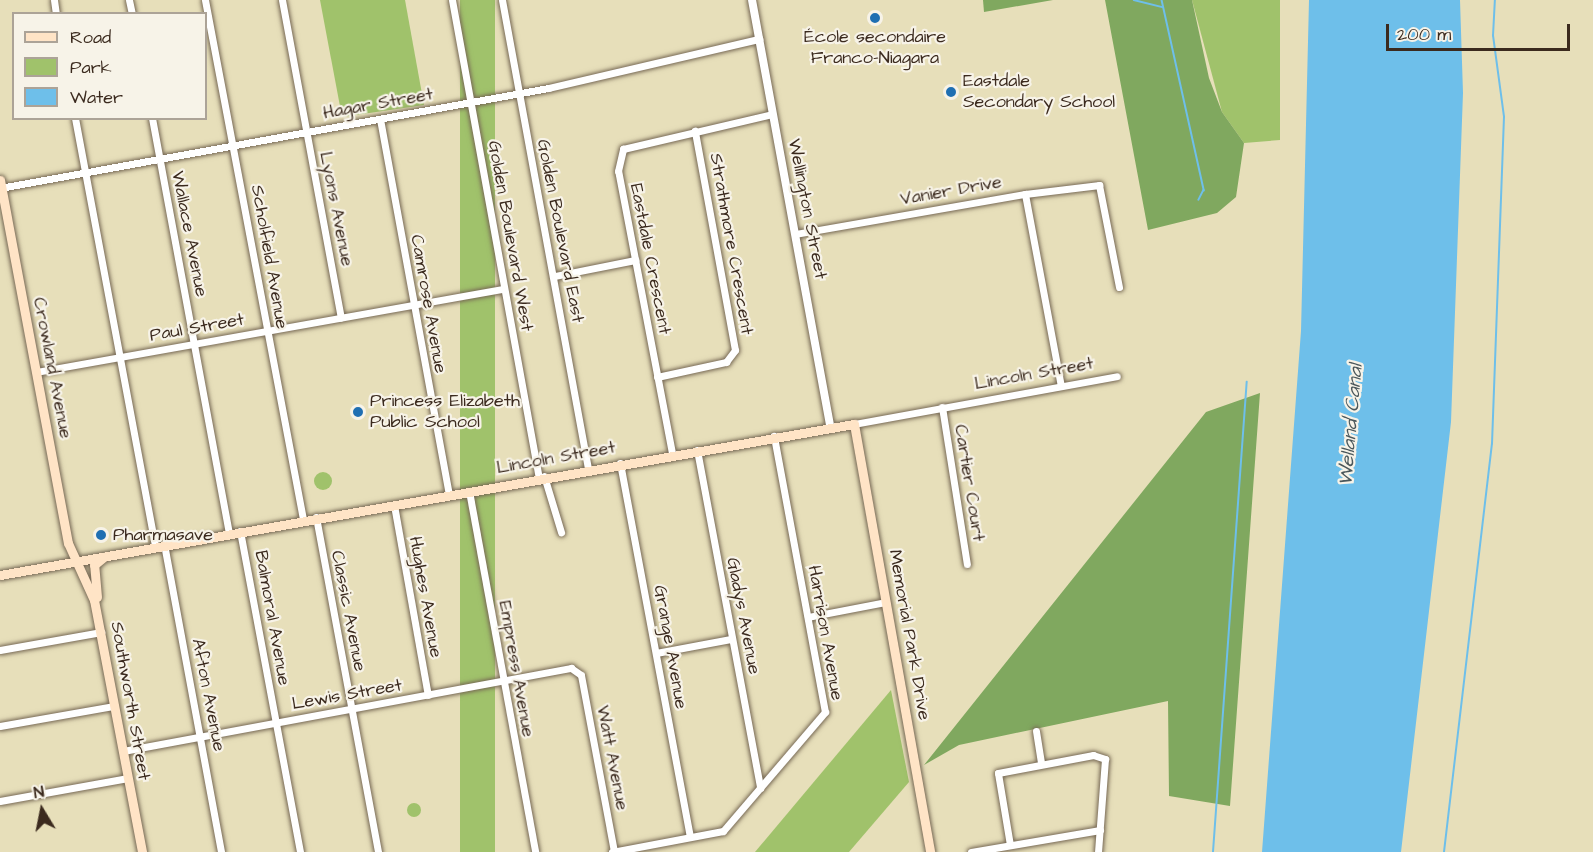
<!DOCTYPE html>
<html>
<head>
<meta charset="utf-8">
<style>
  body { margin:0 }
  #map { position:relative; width:1593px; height:852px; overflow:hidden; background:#e7dfba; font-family:"Architects Daughter",sans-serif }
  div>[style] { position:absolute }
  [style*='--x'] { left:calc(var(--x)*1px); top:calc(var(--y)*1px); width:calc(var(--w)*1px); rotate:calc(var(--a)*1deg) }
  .green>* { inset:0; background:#a0c26b; transform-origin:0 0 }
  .round { border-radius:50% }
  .forest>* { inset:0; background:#80a85f }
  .water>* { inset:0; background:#6ebfea }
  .stream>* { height:1.5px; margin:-0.75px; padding:0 0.75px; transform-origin:0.75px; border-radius:0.75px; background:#6ebfea }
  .roads { filter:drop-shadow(0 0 2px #776955) drop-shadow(0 0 2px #776955) }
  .minor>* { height:7px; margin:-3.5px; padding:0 3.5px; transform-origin:3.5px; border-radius:3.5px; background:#fff }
  .tertiary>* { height:8px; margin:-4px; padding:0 4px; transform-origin:4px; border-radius:4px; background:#fff }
  .secondary>* { height:9px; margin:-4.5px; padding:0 4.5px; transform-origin:4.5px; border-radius:4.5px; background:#ffe4c6 }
  .dots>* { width:16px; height:16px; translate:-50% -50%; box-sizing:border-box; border:3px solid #f7f3e8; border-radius:50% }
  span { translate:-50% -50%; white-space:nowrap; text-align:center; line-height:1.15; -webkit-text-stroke:4.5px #f7f3e8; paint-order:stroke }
  .poi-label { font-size:18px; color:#3b2a1e }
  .left { translate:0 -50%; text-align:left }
  .street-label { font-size:18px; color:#3b2a1e }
  .water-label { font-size:20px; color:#4a575b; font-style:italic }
  .legend { position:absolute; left:12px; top:12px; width:195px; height:108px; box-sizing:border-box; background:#f7f3e8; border:2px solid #aca397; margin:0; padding:8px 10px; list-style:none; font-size:18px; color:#3b2a1e }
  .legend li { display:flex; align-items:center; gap:12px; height:30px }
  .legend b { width:30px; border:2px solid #aca397 }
  .north { position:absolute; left:12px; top:780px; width:60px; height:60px; -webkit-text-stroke:4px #f7f3e8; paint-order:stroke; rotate:350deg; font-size:16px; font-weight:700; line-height:24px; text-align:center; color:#3b2a1e }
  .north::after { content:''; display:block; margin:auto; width:21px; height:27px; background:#3b2a1e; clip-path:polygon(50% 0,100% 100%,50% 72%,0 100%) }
  .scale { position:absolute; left:1386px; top:24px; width:184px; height:27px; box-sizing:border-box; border:3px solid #3b2a1e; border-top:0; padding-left:8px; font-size:18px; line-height:21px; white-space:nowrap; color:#3b2a1e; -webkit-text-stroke:4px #f7f3e8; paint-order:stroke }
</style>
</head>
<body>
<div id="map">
  <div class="green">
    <i style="clip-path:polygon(320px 0,405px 0,424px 105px,342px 117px)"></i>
    <i style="left:460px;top:0;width:35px;height:867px"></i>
    <i style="clip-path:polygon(1192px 0,1280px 0,1280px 140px,1244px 143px,1222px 112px)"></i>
    <i class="round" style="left:314px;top:472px;width:18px;height:18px"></i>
    <i style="clip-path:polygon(891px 690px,909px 782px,849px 852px,755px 852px)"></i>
    <i class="round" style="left:407px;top:803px;width:14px;height:14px"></i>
  </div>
  <div class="forest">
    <i style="clip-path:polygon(983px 0,1053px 0,984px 12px)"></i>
    <i style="clip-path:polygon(1105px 0,1192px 0,1209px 78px,1222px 112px,1244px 143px,1236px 197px,1217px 213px,1148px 230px)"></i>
    <i style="clip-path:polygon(1260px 393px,1230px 806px,1169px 796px,1168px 701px,959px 745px,924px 765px,1206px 412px)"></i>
  </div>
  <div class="water">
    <i style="clip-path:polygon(1309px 0,1460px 0,1463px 93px,1451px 422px,1401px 852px,1262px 852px,1301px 331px)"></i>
  </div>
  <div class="stream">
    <i style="--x:1134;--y:0;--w:30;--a:14"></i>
    <i style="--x:1162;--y:0;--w:195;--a:77.5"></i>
    <i style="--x:1204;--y:190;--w:11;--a:117"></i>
    <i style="--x:1213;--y:852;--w:471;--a:-85.9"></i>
    <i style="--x:1444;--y:852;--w:411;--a:-83.3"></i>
    <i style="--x:1492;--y:444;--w:327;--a:-87.9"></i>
    <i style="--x:1504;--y:117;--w:82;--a:-97.7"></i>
    <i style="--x:1493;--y:36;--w:36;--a:-87"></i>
  </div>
  <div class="roads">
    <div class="minor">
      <i style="--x:54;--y:0;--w:14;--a:82"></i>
      <i style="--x:129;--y:0;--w:14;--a:78"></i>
      <i style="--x:205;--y:0;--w:528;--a:79.31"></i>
      <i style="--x:282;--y:0;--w:323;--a:79.5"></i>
      <i style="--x:452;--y:0;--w:485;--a:79.7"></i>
      <i style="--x:502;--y:0;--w:476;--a:79.6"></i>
      <i style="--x:75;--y:118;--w:435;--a:79.4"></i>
      <i style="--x:152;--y:118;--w:422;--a:79.5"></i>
      <i style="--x:380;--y:119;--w:381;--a:79.6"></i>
      <i style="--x:0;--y:188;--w:557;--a:-10.34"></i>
      <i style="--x:548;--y:88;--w:217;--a:-13.1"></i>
      <i style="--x:1025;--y:194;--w:75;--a:-6.9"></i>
      <i style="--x:1099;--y:185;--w:104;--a:78.9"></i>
      <i style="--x:795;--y:234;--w:233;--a:-9.9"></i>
      <i style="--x:1025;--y:194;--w:195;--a:79.4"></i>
      <i style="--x:555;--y:276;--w:82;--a:-11.3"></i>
      <i style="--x:36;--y:372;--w:475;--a:-10.1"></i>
      <i style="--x:657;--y:377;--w:71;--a:-12.3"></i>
      <i style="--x:726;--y:362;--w:15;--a:-53"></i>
      <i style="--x:735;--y:350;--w:223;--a:-100.4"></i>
      <i style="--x:942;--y:407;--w:159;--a:81"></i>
      <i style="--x:854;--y:424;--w:267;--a:-10.3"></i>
      <i style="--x:697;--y:450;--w:344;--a:79.4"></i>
      <i style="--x:672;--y:453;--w:287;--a:-100.8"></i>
      <i style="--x:618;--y:171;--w:23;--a:-77"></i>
      <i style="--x:623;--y:149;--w:153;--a:-13.2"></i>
      <i style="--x:620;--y:463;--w:380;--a:79.4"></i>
      <i style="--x:544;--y:476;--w:59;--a:73.1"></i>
      <i style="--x:469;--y:491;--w:367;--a:79.6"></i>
      <i style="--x:394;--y:505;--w:193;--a:79.9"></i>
      <i style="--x:316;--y:517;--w:341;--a:79.5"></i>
      <i style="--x:240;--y:531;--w:327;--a:79.4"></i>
      <i style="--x:164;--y:544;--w:313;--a:79.5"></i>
      <i style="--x:808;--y:617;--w:79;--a:-10.9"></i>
      <i style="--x:0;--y:650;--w:103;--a:-10.1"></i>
      <i style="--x:656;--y:653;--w:76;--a:-10.6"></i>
      <i style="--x:0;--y:726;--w:116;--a:-10"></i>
      <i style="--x:1036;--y:731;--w:33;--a:81"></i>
      <i style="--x:123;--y:751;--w:456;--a:-10.5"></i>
      <i style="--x:571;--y:668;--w:12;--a:35"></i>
      <i style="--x:581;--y:675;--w:180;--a:79.4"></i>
      <i style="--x:0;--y:801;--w:130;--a:-10.2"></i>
      <i style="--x:1010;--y:845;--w:73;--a:-99.5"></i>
      <i style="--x:998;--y:773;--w:97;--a:-10.7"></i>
      <i style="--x:1093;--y:755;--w:13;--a:18"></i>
      <i style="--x:1105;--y:759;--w:93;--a:94.3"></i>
      <i style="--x:612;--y:852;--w:113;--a:-10.7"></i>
      <i style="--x:723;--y:831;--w:157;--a:-49.4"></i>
      <i style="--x:825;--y:712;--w:281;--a:-100.5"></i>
      <i style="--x:971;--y:852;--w:131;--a:-9.7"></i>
    </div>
    <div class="tertiary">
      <i style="--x:752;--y:0;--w:432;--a:79.6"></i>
    </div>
    <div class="secondary">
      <i style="--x:0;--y:180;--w:369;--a:79.4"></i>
      <i style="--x:68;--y:543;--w:63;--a:65.5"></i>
      <i style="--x:94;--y:600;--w:257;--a:79.2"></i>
      <i style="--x:0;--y:575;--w:867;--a:-10.03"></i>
      <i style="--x:854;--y:424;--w:435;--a:79.9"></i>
      <i style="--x:97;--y:597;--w:32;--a:-95"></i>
      <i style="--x:94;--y:565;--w:13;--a:-39"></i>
    </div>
  </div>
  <div class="dots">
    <i style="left:875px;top:18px;background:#1f6fb2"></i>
    <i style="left:951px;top:92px;background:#1f6fb2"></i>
    <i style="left:358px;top:412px;background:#1f6fb2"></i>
    <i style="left:101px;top:535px;background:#1f6fb2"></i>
  </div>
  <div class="poi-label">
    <span style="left:875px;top:48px">École secondaire<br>Franco-Niagara</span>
    <span class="left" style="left:963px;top:92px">Eastdale<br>Secondary School</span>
    <span class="left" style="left:370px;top:412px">Princess Elizabeth<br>Public School</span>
    <span class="left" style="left:113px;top:535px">Pharmasave</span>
  </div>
  <div class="street-label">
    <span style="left:378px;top:104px;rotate:-10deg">Hagar Street</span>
    <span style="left:951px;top:191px;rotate:-10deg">Vanier Drive</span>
    <span style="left:336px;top:209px;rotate:79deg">Lyons Avenue</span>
    <span style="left:807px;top:209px;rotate:79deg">Wellington Street</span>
    <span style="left:560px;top:231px;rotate:79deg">Golden Boulevard East</span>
    <span style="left:189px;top:234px;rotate:79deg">Wallace Avenue</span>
    <span style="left:510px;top:236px;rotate:80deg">Golden Boulevard West</span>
    <span style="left:731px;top:244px;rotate:80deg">Strathmore Crescent</span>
    <span style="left:269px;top:257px;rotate:80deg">Scholfield Avenue</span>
    <span style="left:650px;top:259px;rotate:79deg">Eastdale Crescent</span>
    <span style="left:428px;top:304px;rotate:80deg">Camrose Avenue</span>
    <span style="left:197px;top:328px;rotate:-10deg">Paul Street</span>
    <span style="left:52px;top:368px;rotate:79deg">Crowland Avenue</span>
    <span style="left:1034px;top:374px;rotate:-10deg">Lincoln Street</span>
    <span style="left:556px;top:458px;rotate:-10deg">Lincoln Street</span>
    <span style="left:969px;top:483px;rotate:81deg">Cartier Court</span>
    <span style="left:425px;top:597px;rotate:80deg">Hughes Avenue</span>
    <span style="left:348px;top:611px;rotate:79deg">Classic Avenue</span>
    <span style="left:743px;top:616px;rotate:79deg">Gladys Avenue</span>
    <span style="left:272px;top:618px;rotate:80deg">Balmoral Avenue</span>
    <span style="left:825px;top:633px;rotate:80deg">Harrison Avenue</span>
    <span style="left:909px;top:635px;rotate:80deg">Memorial Park Drive</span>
    <span style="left:670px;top:647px;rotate:80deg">Grange Avenue</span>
    <span style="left:516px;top:669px;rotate:80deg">Empress Avenue</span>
    <span style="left:208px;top:695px;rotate:79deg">Afton Avenue</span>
    <span style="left:347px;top:695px;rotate:-10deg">Lewis Street</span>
    <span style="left:130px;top:701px;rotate:80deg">Southworth Street</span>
    <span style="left:612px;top:758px;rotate:79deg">Watt Avenue</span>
  </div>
  <div class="water-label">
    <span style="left:1351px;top:425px;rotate:-85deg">Welland Canal</span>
  </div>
  <ul class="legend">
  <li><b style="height:8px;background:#ffe4c6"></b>Road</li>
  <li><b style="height:16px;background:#a0c26b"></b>Park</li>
  <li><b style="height:16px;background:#6ebfea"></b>Water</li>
  </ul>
  <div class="north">N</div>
  <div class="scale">200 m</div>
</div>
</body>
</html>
